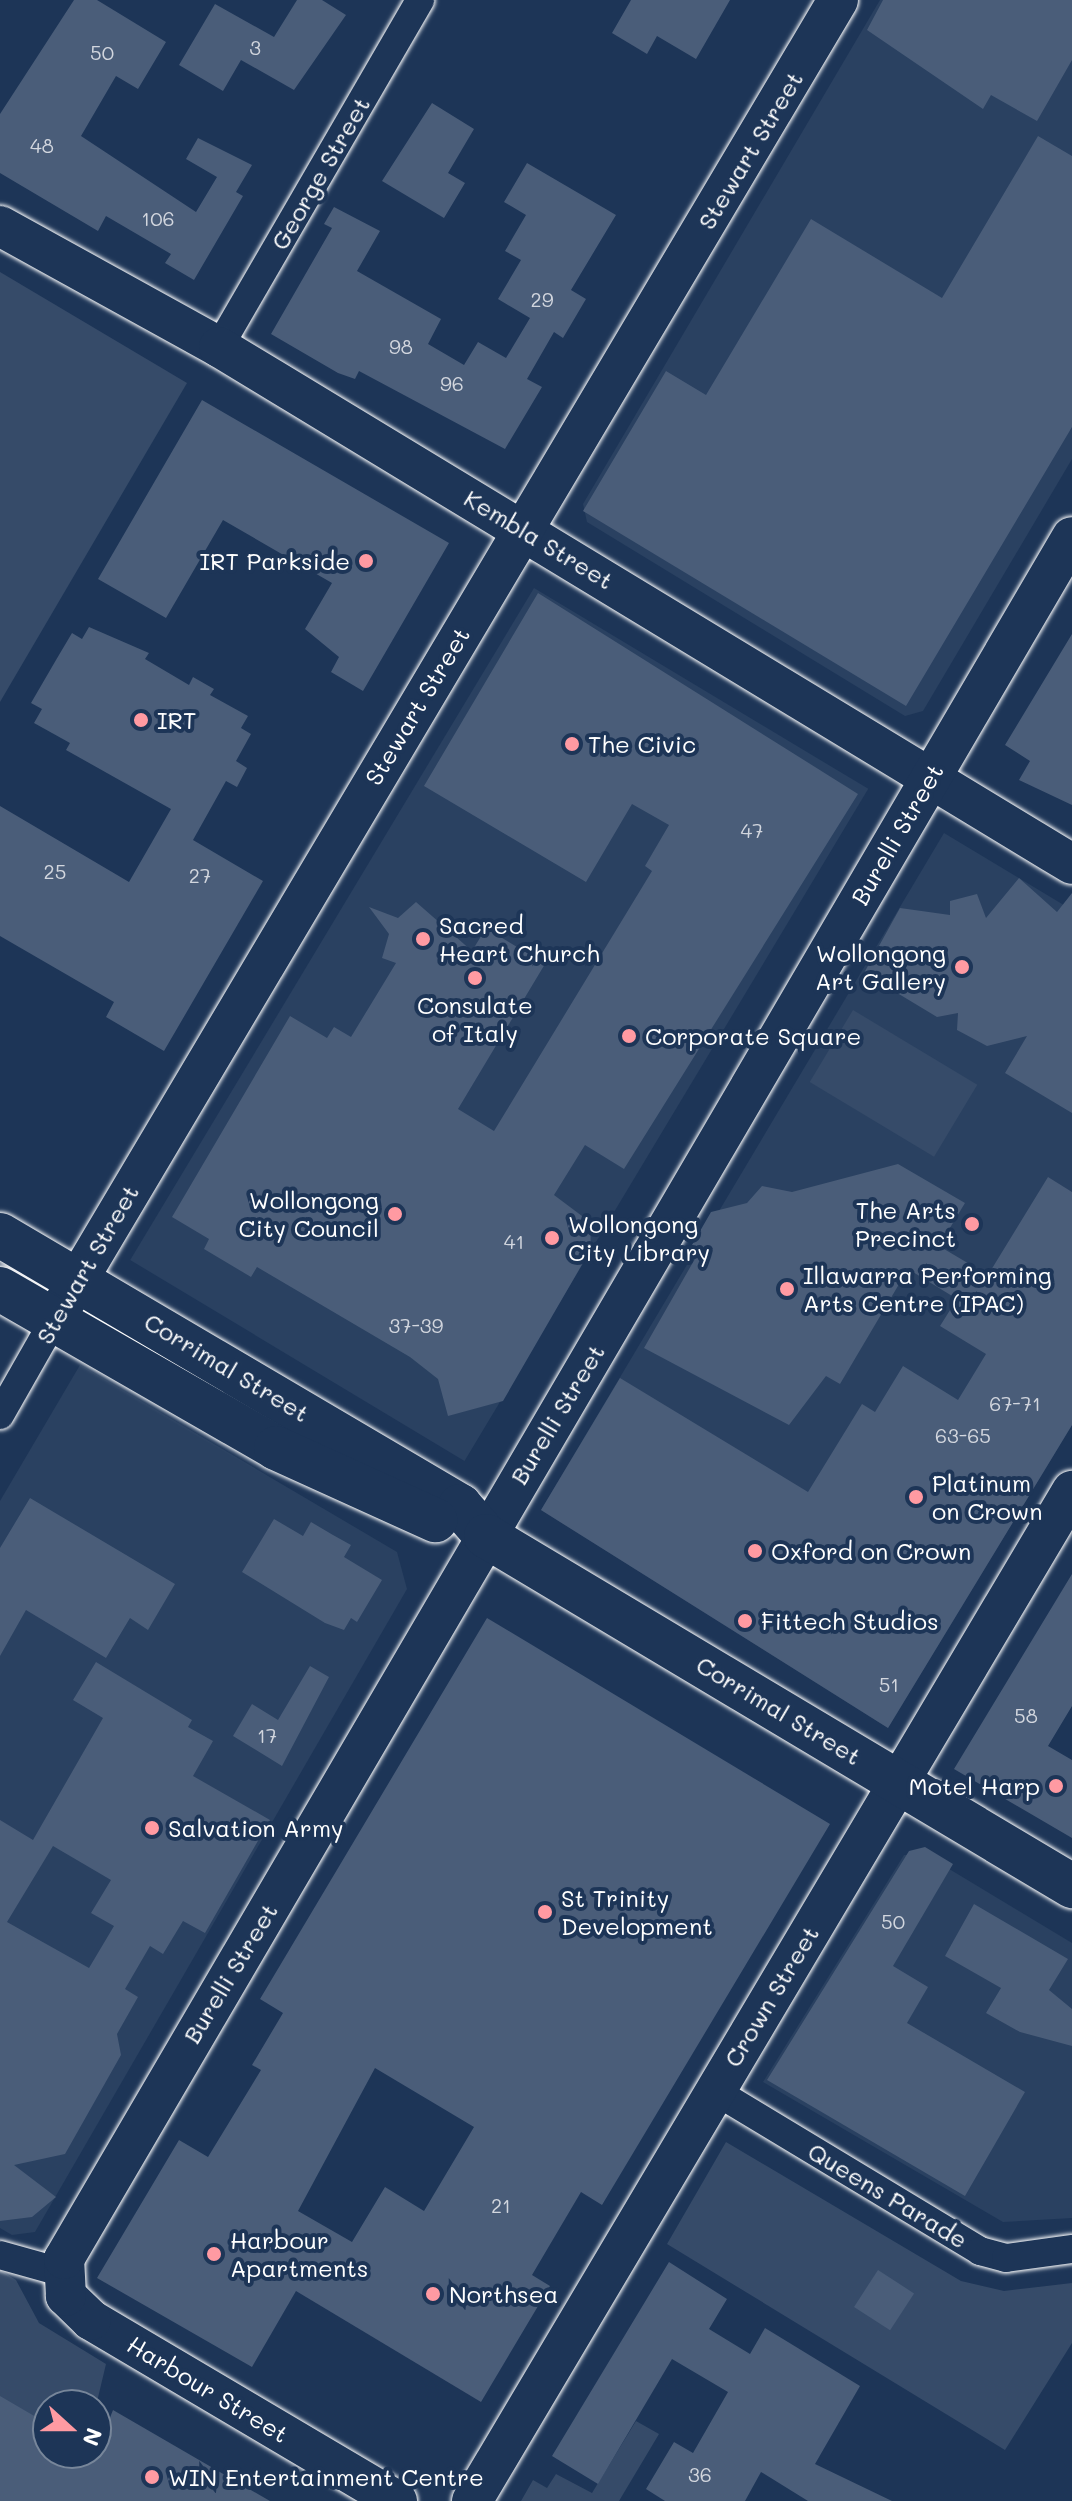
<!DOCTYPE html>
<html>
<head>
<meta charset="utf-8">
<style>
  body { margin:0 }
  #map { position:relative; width:1072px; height:2501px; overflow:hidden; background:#1d3557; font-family:Mali,sans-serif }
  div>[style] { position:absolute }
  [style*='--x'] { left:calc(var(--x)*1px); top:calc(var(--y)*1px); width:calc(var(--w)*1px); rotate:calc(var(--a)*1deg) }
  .built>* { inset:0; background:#2a4161; transform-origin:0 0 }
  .green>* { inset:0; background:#364b69; transform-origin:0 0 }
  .building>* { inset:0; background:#4a5d79; transform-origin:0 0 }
  .roads { filter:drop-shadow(0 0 2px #fff) drop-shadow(0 0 2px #fff) }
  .street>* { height:28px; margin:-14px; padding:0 14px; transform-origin:14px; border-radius:14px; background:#1d3557 }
  .secondary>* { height:40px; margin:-20px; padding:0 20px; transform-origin:20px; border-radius:20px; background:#1d3557 }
  .primary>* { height:44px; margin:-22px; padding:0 22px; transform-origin:22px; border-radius:22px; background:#1d3557 }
  .dots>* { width:22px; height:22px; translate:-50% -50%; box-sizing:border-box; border:4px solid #1d3557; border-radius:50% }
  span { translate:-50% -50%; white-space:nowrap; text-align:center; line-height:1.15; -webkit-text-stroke:8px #1d3557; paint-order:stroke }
  .number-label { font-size:20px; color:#d2d6de }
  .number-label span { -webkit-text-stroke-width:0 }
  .street-label { font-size:24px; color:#fff }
  .poi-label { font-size:24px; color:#fff }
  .right { translate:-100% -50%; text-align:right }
  .left { translate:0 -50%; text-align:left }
  .north { position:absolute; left:32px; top:2389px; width:80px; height:80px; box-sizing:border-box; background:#1d3557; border:2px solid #77869a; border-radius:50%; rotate:111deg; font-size:22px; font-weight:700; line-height:32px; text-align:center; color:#fff }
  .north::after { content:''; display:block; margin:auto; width:28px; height:36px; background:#ff9aa2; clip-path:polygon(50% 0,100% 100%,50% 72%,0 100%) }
</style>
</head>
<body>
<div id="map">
  <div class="built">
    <i style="clip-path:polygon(880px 0,1072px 0,1072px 459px,923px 711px,905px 716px,587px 522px,583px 504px)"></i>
    <i style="left:534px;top:588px;width:390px;height:784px;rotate:31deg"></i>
    <i style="clip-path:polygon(944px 833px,1072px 910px,1072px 1425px,888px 1728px,541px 1510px)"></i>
    <i style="clip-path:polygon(80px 1365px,397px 1552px,407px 1589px,35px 2232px,12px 2235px,0 2228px,0 1501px)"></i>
    <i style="clip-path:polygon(904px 1855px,926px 1855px,1072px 1943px,1072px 2218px,1003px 2222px,763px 2082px)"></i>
  </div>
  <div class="green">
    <i style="clip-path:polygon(0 272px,187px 383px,0 702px)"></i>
    <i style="left:853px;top:1010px;width:145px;height:84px;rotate:31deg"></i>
    <i style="clip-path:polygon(726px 2142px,961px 2281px,1004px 2291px,1072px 2283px,1072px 2343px,1005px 2450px,667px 2244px)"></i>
    <i style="clip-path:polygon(0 2270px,16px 2280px,39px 2323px,106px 2364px,96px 2406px,48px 2405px,48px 2453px,0 2501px)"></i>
    <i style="clip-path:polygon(636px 2421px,659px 2434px,619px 2501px,521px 2501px,533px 2480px,547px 2488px,556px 2474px,592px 2493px)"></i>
  </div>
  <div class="building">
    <i style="clip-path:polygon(74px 0,97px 0,166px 42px,138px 89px,116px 76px,81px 136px,196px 212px,217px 177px,186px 159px,198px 138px,252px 165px,236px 192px,243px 196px,194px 280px,165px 263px,171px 254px,106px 216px,98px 231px,0 173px,0 114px)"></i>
    <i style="clip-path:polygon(297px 0,322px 0,346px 15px,294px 90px,241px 60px,223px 91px,179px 65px,215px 4px,274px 37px)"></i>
    <i style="clip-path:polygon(631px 0,730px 0,696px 59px,657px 36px,647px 54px,612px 33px)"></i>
    <i style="clip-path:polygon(883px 0,1072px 0,1072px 60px,1037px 121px,991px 95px,983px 109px,867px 30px)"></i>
    <i style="clip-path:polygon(432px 103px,474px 129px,448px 173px,465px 183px,444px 218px,382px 181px)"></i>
    <i style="clip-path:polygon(1038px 136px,1072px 156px,1072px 427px,906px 706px,583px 511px,666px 371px,706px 395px,811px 219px,942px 298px)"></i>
    <i style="clip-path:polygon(527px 163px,616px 215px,571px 290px,586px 299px,563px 338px,554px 332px,527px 379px,542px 387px,505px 449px,359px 371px,355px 379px,338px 373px,271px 334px,332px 228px,324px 224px,334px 207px,380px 231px,357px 271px,441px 319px,428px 344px,464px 365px,478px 342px,506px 358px,530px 318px,498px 299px,521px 260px,505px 251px,526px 215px,504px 202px)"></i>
    <i style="clip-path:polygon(202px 400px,449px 543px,363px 691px,331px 672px,339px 657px,305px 629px,332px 583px,223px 520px,166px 618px,98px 579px)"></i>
    <i style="clip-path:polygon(538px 593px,858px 794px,624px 1169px,585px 1145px,554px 1195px,590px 1222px,591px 1249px,503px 1401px,448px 1416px,438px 1379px,410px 1357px,257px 1267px,251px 1277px,204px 1249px,209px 1239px,172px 1217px,290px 1016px,327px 1038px,334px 1027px,351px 1037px,396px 963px,382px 958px,389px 934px,369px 907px,398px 918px,416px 902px,472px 951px,486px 928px,545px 964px,458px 1109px,494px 1131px,652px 871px,645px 866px,669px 825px,632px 804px,586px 882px,424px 786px)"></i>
    <i style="clip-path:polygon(89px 627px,149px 653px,145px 659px,189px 685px,193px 677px,214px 689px,210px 695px,248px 716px,241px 728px,251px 734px,236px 761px,247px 768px,237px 787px,226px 781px,193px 840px,263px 881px,164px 1051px,106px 1017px,114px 1002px,0 936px,0 806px,129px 882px,171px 809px,66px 750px,70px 743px,34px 723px,42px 709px,31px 703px,56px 660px,72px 633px,82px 639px)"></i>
    <i style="clip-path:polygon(1072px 634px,1072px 805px,1019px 780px,1030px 761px,1005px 745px)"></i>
    <i style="clip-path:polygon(1019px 878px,1057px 912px,1072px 893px,1072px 1113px,1005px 1073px,1027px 1036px,987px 1046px,957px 1030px,958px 1013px,937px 1017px,864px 973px,900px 908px,950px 915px,950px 901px,977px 894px,986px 918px)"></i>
    <i style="clip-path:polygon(898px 1164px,965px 1203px,939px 1246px,988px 1275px,1048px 1177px,1072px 1192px,1072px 1425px,888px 1728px,541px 1510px,620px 1378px,808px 1492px,862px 1404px,875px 1412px,903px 1366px,958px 1400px,986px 1354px,940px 1326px,957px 1299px,908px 1269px,840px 1384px,826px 1376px,789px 1425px,644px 1348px,700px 1250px,692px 1245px,711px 1212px,747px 1203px,762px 1186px,792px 1192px)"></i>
    <i style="clip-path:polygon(30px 1498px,175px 1584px,148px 1630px,130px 1618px,106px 1658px,26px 1610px,0 1656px,0 1548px)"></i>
    <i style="clip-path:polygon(274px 1519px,303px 1536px,311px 1522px,333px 1535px,351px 1545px,344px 1557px,382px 1580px,357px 1622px,351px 1618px,344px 1630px,325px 1623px,242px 1572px)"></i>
    <i style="clip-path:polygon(1072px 1574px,1072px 1706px,1048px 1746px,1072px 1760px,1072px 1838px,954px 1769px)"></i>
    <i style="clip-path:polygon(evenodd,487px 1618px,830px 1824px,602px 2205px,581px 2192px,532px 2275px,550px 2286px,481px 2402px,296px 2291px,252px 2367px,97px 2278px,179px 2140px,208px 2157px,261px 2070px,252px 2065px,283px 2013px,260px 1999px,487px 1618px,375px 2068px,474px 2127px,424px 2211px,385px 2187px,352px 2242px,298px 2211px,375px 2068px)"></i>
    <i style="clip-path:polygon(evenodd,96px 1662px,192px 1720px,188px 1727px,213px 1741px,193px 1776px,270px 1820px,205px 1933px,183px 1921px,163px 1954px,150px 1946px,125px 1989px,138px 1997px,117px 2034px,121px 2055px,65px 2154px,14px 2165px,56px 2197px,32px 2217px,0 2221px,0 1820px,33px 1840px,103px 1718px,73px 1700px,96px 1662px,53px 1846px,111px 1880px,91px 1913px,114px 1926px,89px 1968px,7px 1922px,53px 1846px)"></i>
    <i style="clip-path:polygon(310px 1666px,329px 1677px,282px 1766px,233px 1736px,252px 1704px,278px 1720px)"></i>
    <i style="clip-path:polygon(925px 1847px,953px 1864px,893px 1966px,928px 1987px,907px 2023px,1025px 2092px,965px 2196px,767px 2080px,909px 1851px)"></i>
    <i style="clip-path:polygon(974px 1904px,1068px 1959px,1049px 1990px,1072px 2009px,1072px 2046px,1020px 2032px,986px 2013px,1001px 1988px,945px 1956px)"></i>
    <i style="clip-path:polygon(669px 2262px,727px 2299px,709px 2329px,750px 2354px,765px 2328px,860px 2386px,815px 2464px,892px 2501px,808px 2501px,761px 2472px,745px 2501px,665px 2501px,646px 2489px,674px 2442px,693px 2453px,728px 2392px,672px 2359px,598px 2484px,552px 2456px)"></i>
    <i style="left:878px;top:2270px;width:43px;height:44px;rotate:33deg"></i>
    <i style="clip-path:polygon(0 2396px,48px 2424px,48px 2453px,96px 2453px,113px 2410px,270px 2501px,0 2501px)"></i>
  </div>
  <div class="roads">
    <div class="street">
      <i style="--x:219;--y:347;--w:401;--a:-59.9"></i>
      <i style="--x:0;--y:1415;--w:109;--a:-60.4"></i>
      <i style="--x:715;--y:2091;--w:310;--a:31.1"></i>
      <i style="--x:980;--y:2251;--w:27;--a:15"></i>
      <i style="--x:1006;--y:2258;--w:67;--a:-7.8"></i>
      <i style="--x:0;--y:2255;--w:63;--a:15.6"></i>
    </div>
    <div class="secondary">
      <i style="--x:0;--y:226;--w:250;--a:28.9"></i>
      <i style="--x:219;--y:347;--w:997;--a:31.22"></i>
      <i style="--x:54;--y:1320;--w:1535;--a:-59.29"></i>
      <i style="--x:397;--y:2501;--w:356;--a:-149.4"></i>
      <i style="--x:91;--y:2320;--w:35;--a:-136"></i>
      <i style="--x:66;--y:2296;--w:37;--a:-93"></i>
      <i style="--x:64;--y:2259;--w:1995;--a:-59.66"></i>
      <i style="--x:472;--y:2501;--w:1175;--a:-59.29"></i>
    </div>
    <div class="primary">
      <i style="--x:0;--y:1235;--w:534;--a:30.5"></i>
      <i style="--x:460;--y:1506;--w:40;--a:49"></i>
      <i style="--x:486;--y:1536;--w:683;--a:30.85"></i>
      <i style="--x:0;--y:1289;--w:319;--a:29.9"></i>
      <i style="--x:276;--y:1448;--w:175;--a:24.4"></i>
    </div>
  </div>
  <div class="dots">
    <i style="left:366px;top:561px;background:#ff9aa2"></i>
    <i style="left:141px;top:720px;background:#ff9aa2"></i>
    <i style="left:572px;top:744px;background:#ff9aa2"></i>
    <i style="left:423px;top:939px;background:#ff9aa2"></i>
    <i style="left:962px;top:967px;background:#ff9aa2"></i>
    <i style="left:475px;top:978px;background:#ff9aa2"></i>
    <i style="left:629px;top:1036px;background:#ff9aa2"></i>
    <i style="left:395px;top:1214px;background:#ff9aa2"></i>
    <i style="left:972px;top:1224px;background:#ff9aa2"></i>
    <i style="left:552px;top:1238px;background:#ff9aa2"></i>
    <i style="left:787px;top:1289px;background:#ff9aa2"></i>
    <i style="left:916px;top:1497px;background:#ff9aa2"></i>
    <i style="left:755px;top:1551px;background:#ff9aa2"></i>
    <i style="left:745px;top:1621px;background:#ff9aa2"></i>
    <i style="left:1056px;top:1786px;background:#ff9aa2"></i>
    <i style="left:152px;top:1828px;background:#ff9aa2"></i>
    <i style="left:545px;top:1912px;background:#ff9aa2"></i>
    <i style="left:214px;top:2254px;background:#ff9aa2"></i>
    <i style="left:433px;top:2294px;background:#ff9aa2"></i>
    <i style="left:152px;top:2477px;background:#ff9aa2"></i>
  </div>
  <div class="number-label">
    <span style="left:255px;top:47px">3</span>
    <span style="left:102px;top:52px">50</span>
    <span style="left:42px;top:145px">48</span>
    <span style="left:158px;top:218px">106</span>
    <span style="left:542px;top:299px">29</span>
    <span style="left:401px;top:346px">98</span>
    <span style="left:452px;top:383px">96</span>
    <span style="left:752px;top:830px">47</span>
    <span style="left:55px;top:871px">25</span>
    <span style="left:200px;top:875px">27</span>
    <span style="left:514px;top:1241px">41</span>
    <span style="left:416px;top:1325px">37-39</span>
    <span style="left:1015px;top:1403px">67-71</span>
    <span style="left:963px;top:1435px">63-65</span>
    <span style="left:889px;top:1684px">51</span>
    <span style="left:1026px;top:1715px">58</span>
    <span style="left:267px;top:1735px">17</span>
    <span style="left:893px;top:1921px">50</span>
    <span style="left:501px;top:2205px">21</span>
    <span style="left:700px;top:2474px">36</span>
  </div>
  <div class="street-label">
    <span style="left:750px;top:150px;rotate:-59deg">Stewart Street</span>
    <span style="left:320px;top:173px;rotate:-60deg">George Street</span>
    <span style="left:539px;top:539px;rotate:31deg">Kembla Street</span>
    <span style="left:417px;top:706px;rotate:-59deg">Stewart Street</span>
    <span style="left:897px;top:834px;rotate:-60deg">Burelli Street</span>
    <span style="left:87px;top:1264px;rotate:-60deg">Stewart Street</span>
    <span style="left:227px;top:1367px;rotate:31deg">Corrimal Street</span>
    <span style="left:557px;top:1414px;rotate:-59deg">Burelli Street</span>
    <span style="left:779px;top:1710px;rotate:31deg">Corrimal Street</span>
    <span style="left:230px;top:1973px;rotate:-59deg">Burelli Street</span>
    <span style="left:771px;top:1996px;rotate:-59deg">Crown Street</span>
    <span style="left:888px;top:2195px;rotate:31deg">Queens Parade</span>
    <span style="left:208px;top:2389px;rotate:31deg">Harbour Street</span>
  </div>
  <div class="poi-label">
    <span class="right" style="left:350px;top:561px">IRT Parkside</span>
    <span class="left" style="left:157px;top:720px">IRT</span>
    <span class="left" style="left:588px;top:744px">The Civic</span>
    <span class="left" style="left:439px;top:939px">Sacred<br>Heart Church</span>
    <span class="right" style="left:946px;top:967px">Wollongong<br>Art Gallery</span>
    <span style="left:475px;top:1019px">Consulate<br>of Italy</span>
    <span class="left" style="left:645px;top:1036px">Corporate Square</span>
    <span class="right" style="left:379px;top:1214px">Wollongong<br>City Council</span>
    <span class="right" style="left:956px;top:1224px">The Arts<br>Precinct</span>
    <span class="left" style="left:568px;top:1238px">Wollongong<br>City Library</span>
    <span class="left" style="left:803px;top:1289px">Illawarra Performing<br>Arts Centre (IPAC)</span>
    <span class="left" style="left:932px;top:1497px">Platinum<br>on Crown</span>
    <span class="left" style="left:771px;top:1551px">Oxford on Crown</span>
    <span class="left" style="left:761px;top:1621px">Fittech Studios</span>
    <span class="right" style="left:1040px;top:1786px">Motel Harp</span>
    <span class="left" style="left:168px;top:1828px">Salvation Army</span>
    <span class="left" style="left:561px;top:1912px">St Trinity<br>Development</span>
    <span class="left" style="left:230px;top:2254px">Harbour<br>Apartments</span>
    <span class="left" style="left:449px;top:2294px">Northsea</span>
    <span class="left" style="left:168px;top:2477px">WIN Entertainment Centre</span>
  </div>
  <div class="north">N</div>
</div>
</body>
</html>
